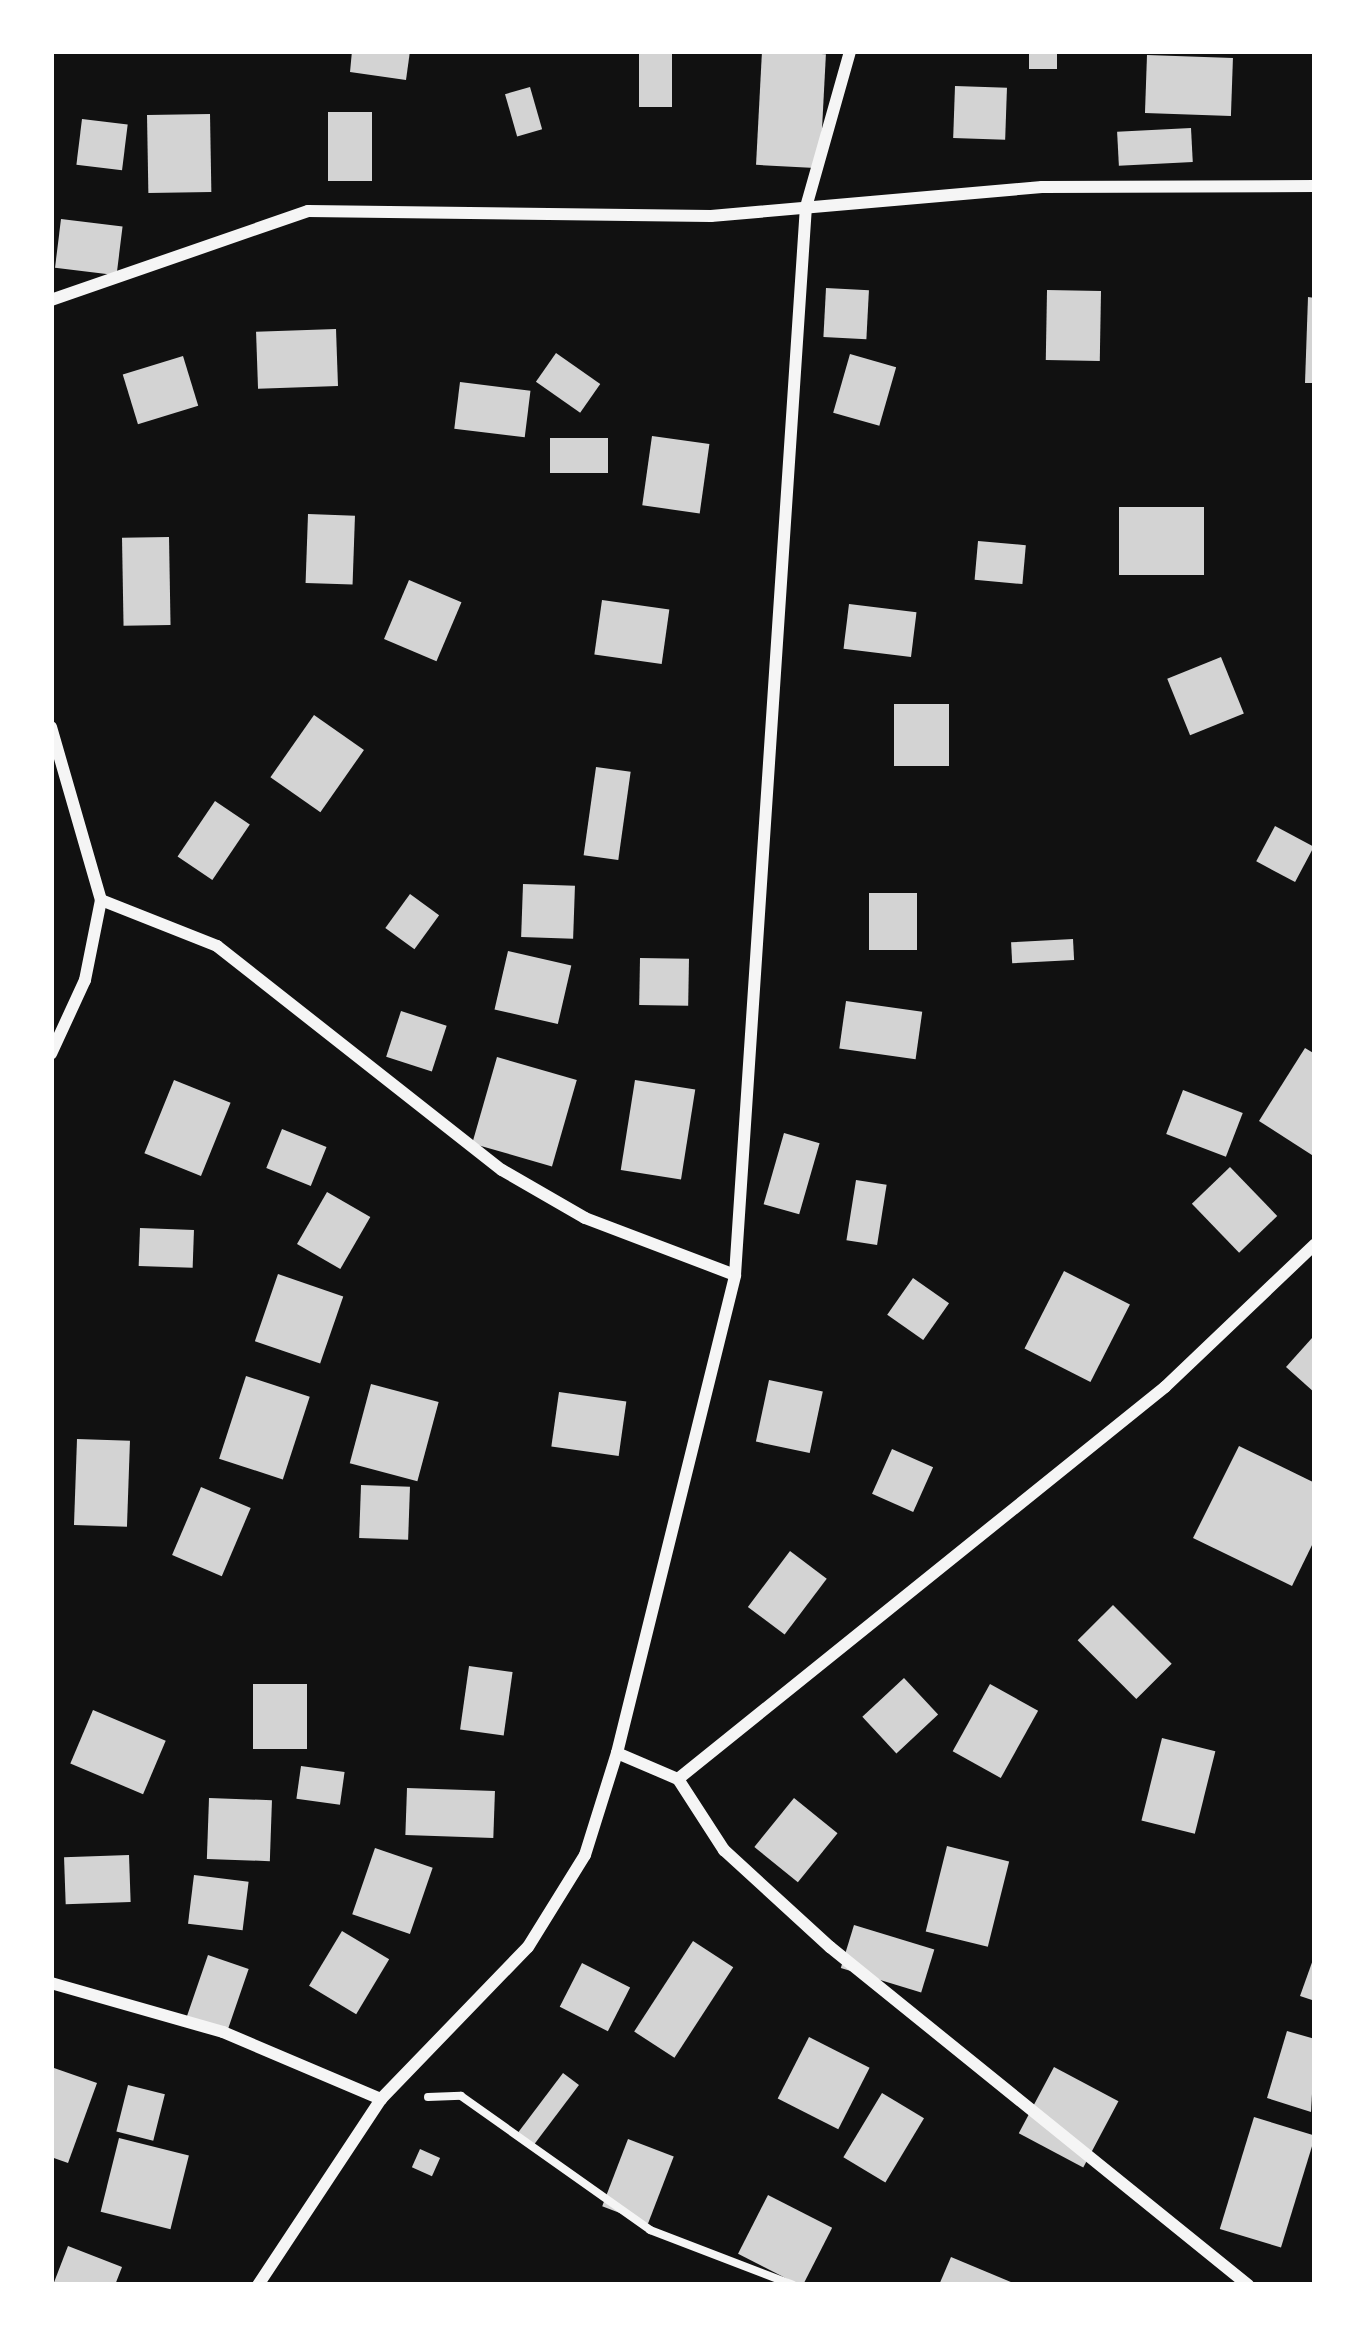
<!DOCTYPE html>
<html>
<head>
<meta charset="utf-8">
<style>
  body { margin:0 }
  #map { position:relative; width:1366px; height:2336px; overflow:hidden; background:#111; font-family:"Varela Round",sans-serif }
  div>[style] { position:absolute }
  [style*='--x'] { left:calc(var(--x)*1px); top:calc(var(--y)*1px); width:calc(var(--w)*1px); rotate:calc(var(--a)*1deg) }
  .building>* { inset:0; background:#d3d3d3; transform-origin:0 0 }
  .path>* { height:8px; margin:-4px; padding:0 4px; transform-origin:4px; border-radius:4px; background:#f5f5f5 }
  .minor>* { height:12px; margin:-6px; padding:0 6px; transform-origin:6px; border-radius:6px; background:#f5f5f5 }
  span { translate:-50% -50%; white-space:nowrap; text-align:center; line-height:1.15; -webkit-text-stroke:9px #fff; paint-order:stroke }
  .frame { position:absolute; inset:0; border:54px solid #fff; pointer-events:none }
</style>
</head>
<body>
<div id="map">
  <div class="building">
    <i style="clip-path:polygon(352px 51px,410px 51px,406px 80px,350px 72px)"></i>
    <i style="left:639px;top:51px;width:33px;height:56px"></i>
    <i style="left:762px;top:51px;width:64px;height:114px;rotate:3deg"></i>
    <i style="left:1029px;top:51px;width:28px;height:18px"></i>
    <i style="left:1147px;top:55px;width:86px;height:58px;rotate:2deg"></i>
    <i style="left:955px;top:86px;width:52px;height:52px;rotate:2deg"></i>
    <i style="left:530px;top:87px;width:44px;height:26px;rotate:74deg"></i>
    <i style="left:328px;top:112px;width:44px;height:69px"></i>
    <i style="left:210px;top:114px;width:78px;height:63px;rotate:89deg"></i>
    <i style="left:82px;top:119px;width:46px;height:46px;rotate:7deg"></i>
    <i style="left:1191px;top:128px;width:34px;height:74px;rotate:87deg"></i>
    <i style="left:61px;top:219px;width:62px;height:49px;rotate:7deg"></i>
    <i style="left:826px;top:288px;width:43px;height:49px;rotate:3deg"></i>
    <i style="left:1101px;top:291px;width:70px;height:54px;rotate:91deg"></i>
    <i style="clip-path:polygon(1308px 297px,1315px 298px,1315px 383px,1305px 383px)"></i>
    <i style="left:336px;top:329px;width:57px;height:80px;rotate:88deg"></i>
    <i style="left:556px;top:353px;width:54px;height:35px;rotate:35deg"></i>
    <i style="left:850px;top:354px;width:48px;height:61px;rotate:16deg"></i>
    <i style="left:183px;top:356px;width:52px;height:63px;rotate:73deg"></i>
    <i style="left:460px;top:382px;width:71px;height:47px;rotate:7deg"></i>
    <i style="left:652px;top:436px;width:58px;height:70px;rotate:8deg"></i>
    <i style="left:608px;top:438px;width:35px;height:58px;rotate:90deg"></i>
    <i style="left:1119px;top:507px;width:85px;height:68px"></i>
    <i style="left:308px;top:514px;width:47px;height:69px;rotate:2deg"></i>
    <i style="left:169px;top:537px;width:88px;height:47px;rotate:89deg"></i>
    <i style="left:978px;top:541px;width:48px;height:39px;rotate:5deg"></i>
    <i style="left:409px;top:580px;width:57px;height:64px;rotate:23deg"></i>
    <i style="left:602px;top:600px;width:68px;height:55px;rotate:8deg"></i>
    <i style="left:849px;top:604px;width:68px;height:45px;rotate:7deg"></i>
    <i style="left:1221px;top:657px;width:61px;height:58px;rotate:68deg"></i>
    <i style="left:894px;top:704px;width:55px;height:62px"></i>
    <i style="left:314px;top:715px;width:61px;height:76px;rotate:35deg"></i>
    <i style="left:596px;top:767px;width:35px;height:89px;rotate:8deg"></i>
    <i style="left:215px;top:801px;width:42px;height:67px;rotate:34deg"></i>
    <i style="left:1275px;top:826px;width:44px;height:40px;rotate:28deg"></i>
    <i style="left:523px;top:884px;width:52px;height:53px;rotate:2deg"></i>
    <i style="left:869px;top:893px;width:48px;height:57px"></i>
    <i style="left:410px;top:894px;width:36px;height:42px;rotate:36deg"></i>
    <i style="left:1073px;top:939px;width:21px;height:62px;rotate:87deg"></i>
    <i style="left:508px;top:951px;width:65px;height:60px;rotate:13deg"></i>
    <i style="left:640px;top:958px;width:49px;height:47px;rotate:1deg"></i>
    <i style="left:846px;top:1001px;width:77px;height:48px;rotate:8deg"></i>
    <i style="left:401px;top:1011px;width:48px;height:48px;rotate:18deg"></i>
    <i style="clip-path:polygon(1305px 1048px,1315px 1054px,1315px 1157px,1259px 1121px)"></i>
    <i style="left:497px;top:1057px;width:83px;height:90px;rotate:16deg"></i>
    <i style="left:174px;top:1080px;width:61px;height:79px;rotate:22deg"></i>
    <i style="left:635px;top:1080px;width:61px;height:91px;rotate:9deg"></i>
    <i style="left:1183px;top:1090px;width:64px;height:47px;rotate:21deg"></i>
    <i style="left:282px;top:1129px;width:48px;height:42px;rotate:22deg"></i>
    <i style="left:784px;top:1133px;width:37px;height:74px;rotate:16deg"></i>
    <i style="left:1230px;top:1167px;width:68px;height:53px;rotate:46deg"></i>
    <i style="left:856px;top:1180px;width:31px;height:61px;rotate:9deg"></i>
    <i style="left:327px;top:1192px;width:50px;height:60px;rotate:30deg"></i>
    <i style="left:140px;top:1228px;width:54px;height:38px;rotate:2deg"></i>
    <i style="left:1064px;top:1271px;width:74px;height:87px;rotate:27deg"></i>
    <i style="left:278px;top:1274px;width:69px;height:71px;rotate:19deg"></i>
    <i style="left:913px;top:1278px;width:44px;height:45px;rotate:35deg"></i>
    <i style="clip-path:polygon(1312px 1338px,1315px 1340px,1315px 1393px,1286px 1367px)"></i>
    <i style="left:246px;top:1376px;width:67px;height:87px;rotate:18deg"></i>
    <i style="left:769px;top:1380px;width:55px;height:63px;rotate:12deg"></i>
    <i style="left:371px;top:1384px;width:70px;height:82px;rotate:15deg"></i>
    <i style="left:559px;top:1392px;width:68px;height:55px;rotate:8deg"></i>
    <i style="left:77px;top:1439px;width:53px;height:86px;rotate:2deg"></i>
    <i style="clip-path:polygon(1239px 1446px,1315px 1483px,1315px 1539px,1292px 1586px,1193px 1538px)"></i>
    <i style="left:892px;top:1449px;width:45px;height:49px;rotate:24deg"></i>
    <i style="left:361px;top:1485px;width:49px;height:53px;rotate:2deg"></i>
    <i style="left:201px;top:1487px;width:54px;height:74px;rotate:23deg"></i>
    <i style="left:790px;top:1551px;width:46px;height:70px;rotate:37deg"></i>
    <i style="left:1113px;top:1605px;width:83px;height:50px;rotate:45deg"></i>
    <i style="left:469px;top:1666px;width:44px;height:64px;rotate:8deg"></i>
    <i style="left:904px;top:1678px;width:50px;height:57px;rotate:47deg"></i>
    <i style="left:307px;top:1684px;width:65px;height:54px;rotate:90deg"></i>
    <i style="left:990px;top:1684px;width:55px;height:77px;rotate:29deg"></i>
    <i style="left:93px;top:1710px;width:79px;height:58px;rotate:23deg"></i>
    <i style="left:1162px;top:1738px;width:55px;height:85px;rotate:14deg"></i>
    <i style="left:301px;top:1766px;width:44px;height:33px;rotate:8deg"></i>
    <i style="left:407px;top:1788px;width:88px;height:47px;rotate:2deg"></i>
    <i style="left:209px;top:1798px;width:63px;height:61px;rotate:2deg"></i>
    <i style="left:794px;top:1798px;width:56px;height:63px;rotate:39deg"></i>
    <i style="left:947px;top:1846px;width:64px;height:88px;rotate:14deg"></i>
    <i style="left:375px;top:1848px;width:61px;height:70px;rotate:19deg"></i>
    <i style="left:129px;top:1855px;width:47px;height:65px;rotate:88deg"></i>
    <i style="left:194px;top:1875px;width:55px;height:49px;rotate:7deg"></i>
    <i style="left:854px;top:1925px;width:84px;height:45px;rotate:17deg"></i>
    <i style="left:342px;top:1931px;width:55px;height:64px;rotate:31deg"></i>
    <i style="left:693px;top:1941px;width:48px;height:108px;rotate:33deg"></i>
    <i style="clip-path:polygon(1315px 1954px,1315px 2001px,1300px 1996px)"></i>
    <i style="left:208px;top:1955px;width:43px;height:66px;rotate:19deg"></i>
    <i style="left:582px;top:1963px;width:54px;height:49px;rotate:27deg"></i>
    <i style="clip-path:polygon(1287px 2031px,1315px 2039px,1311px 2112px,1267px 2098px)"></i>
    <i style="left:809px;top:2037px;width:68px;height:69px;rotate:27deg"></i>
    <i style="left:1054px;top:2067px;width:73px;height:75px;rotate:28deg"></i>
    <i style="clip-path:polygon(54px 2068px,97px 2083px,68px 2163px,51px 2157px)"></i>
    <i style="left:563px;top:2073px;width:20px;height:78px;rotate:37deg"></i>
    <i style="left:128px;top:2085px;width:38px;height:48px;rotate:14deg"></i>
    <i style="left:882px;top:2093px;width:49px;height:75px;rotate:31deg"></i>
    <i style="left:1254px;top:2117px;width:64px;height:117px;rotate:17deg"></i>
    <i style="left:119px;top:2138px;width:72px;height:76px;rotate:14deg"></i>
    <i style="left:628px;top:2139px;width:49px;height:72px;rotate:21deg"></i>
    <i style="left:420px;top:2149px;width:22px;height:20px;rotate:24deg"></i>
    <i style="left:768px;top:2195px;width:72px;height:66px;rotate:27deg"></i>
    <i style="clip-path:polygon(68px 2246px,122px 2267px,115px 2285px,53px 2285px)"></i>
    <i style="clip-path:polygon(951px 2257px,1018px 2285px,939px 2285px)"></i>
  </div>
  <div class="path">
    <i style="--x:428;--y:2097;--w:33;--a:-2"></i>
    <i style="--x:461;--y:2096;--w:232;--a:35.3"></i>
    <i style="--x:650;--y:2230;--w:153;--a:21"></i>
  </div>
  <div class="minor">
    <i style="--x:51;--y:300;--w:272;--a:-19.1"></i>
    <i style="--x:308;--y:211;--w:403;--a:0.7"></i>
    <i style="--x:711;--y:216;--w:332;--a:-5"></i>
    <i style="--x:1042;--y:187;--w:273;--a:-0.2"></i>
    <i style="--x:51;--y:727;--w:180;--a:73.9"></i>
    <i style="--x:101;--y:900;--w:82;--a:101.3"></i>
    <i style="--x:85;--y:980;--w:81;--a:114.7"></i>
    <i style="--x:101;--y:900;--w:125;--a:21.6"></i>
    <i style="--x:217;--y:946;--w:362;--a:38.2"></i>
    <i style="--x:502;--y:1170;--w:96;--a:30"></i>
    <i style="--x:585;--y:1218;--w:160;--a:20.8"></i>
    <i style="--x:617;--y:1753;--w:66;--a:23.1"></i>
    <i style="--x:678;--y:1779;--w:625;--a:-38.83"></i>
    <i style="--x:1165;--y:1387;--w:207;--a:-43.6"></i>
    <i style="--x:678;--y:1779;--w:85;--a:57.1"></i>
    <i style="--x:724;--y:1850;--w:144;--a:42.5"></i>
    <i style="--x:830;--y:1947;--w:538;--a:38.96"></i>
    <i style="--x:51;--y:1983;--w:179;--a:15.9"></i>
    <i style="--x:223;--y:2032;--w:172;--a:23"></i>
    <i style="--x:258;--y:2285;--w:223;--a:-56.5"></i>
    <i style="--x:381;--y:2099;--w:211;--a:-46"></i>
    <i style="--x:528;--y:1947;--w:108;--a:-58.2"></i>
    <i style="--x:585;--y:1855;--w:107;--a:-72.6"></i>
    <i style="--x:617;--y:1753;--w:492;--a:-76.1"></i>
    <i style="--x:735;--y:1275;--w:1070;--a:-86.2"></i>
    <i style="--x:806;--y:207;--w:162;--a:-74.2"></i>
  </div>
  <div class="frame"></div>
</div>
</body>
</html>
